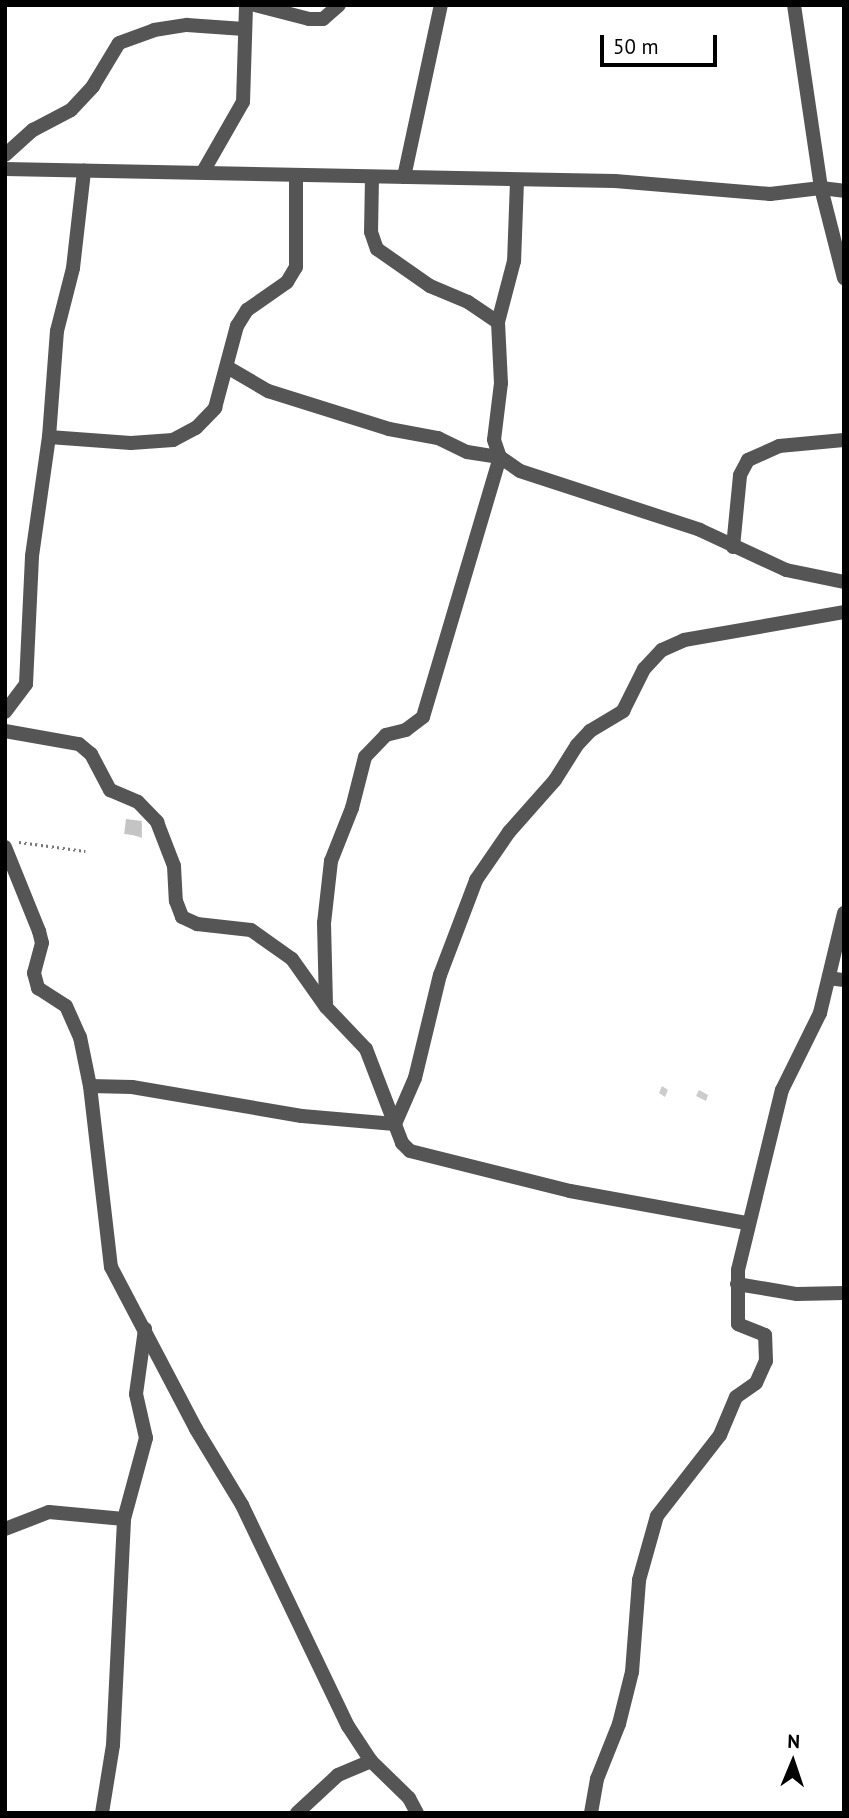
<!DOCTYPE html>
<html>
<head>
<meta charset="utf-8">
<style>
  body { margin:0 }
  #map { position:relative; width:849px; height:1818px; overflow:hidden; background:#fff; font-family:"PT Sans",sans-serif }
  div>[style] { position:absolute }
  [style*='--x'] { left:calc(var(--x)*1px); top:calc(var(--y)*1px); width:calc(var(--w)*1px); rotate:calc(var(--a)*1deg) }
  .shadow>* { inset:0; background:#0003 }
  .building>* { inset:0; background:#c4c4c4; transform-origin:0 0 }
  .path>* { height:2.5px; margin-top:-1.25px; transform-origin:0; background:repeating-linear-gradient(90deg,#777 0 2px,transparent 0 5.5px) }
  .street>* { height:14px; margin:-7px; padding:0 7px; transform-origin:7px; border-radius:7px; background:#555 }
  span { translate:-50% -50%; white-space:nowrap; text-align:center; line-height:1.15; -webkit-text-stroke:5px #fff; paint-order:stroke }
  .frame { position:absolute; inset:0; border:7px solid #000; pointer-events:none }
  .north { position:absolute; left:758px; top:1727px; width:70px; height:70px; -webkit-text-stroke:5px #fff; paint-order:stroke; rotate:2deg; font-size:19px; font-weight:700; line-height:28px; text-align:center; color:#000 }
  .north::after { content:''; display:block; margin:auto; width:24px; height:32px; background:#000; clip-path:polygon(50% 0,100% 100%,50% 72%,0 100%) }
  .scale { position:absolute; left:600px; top:35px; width:117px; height:32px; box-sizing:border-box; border:4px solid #000; border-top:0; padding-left:9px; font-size:21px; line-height:24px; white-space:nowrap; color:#000; -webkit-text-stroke:5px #fff; paint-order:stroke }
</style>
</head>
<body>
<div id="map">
  <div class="shadow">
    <i style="clip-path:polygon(142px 823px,142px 838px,126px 833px)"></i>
    <i style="clip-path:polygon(662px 1086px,668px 1090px,665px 1097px,659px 1093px)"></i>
    <i style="clip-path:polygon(699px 1090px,708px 1095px,706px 1101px,696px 1096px)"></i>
  </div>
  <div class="building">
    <i style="left:126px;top:819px;width:16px;height:15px;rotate:7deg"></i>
  </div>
  <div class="path">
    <i style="--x:19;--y:842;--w:67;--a:7.8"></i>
  </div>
  <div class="street">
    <i style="--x:255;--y:5;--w:56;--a:14.5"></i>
    <i style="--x:309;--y:19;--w:14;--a:0"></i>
    <i style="--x:323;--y:19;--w:21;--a:-41"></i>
    <i style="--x:794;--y:5;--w:185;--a:81.6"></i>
    <i style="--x:821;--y:188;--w:93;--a:75.7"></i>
    <i style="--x:5;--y:155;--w:38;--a:-42"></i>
    <i style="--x:33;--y:130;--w:43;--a:-27.8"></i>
    <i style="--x:71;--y:110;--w:33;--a:-47"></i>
    <i style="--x:93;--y:86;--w:50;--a:-58.8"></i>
    <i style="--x:119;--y:43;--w:37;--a:-20"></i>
    <i style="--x:154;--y:30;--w:33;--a:-9"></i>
    <i style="--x:187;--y:25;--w:57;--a:4"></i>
    <i style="--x:5;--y:169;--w:610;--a:1.13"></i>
    <i style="--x:615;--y:181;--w:156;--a:4.8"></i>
    <i style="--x:770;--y:194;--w:51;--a:-6.7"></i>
    <i style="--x:821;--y:188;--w:23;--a:7"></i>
    <i style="--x:204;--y:170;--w:78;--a:-60.2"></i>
    <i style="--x:243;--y:102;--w:97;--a:-88.2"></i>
    <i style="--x:372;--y:177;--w:55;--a:91"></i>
    <i style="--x:371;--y:232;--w:18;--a:71"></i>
    <i style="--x:377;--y:249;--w:65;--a:34.9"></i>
    <i style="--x:430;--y:286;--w:41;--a:22.8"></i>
    <i style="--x:468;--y:302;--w:36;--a:34"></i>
    <i style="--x:404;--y:177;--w:176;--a:-77.9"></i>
    <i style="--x:517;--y:181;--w:80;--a:92.1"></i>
    <i style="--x:514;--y:261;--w:63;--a:104.7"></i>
    <i style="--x:498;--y:322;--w:61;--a:87.2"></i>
    <i style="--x:501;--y:383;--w:57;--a:97"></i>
    <i style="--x:494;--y:440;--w:18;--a:71"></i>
    <i style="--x:500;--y:457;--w:24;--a:35"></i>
    <i style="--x:520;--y:471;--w:189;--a:18.1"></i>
    <i style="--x:700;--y:530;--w:95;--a:24.9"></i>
    <i style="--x:786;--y:570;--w:59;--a:11.7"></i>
    <i style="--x:227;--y:367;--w:48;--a:30.3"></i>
    <i style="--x:268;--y:391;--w:127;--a:17.4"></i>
    <i style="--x:389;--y:429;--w:50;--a:10.4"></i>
    <i style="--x:438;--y:438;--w:32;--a:26"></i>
    <i style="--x:467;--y:452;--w:33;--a:9"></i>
    <i style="--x:500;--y:457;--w:271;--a:106.5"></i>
    <i style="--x:423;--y:717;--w:21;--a:143"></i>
    <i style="--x:406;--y:730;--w:21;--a:166"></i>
    <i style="--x:386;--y:735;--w:30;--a:134"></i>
    <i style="--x:365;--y:757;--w:53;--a:104.3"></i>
    <i style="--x:352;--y:808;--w:57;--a:111.6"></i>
    <i style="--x:331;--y:861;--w:62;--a:96.4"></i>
    <i style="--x:324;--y:923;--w:82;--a:88.6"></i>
    <i style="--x:49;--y:437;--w:82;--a:4.2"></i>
    <i style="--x:131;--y:443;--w:42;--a:-4.1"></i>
    <i style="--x:173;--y:440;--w:26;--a:-28"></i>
    <i style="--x:196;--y:428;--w:28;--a:-46"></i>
    <i style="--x:215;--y:408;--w:85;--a:-75"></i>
    <i style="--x:237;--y:326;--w:19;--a:-58"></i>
    <i style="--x:247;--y:310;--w:49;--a:-35"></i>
    <i style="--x:287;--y:282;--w:17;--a:-59"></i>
    <i style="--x:296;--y:267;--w:92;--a:-90"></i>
    <i style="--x:733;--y:547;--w:72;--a:-84.4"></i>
    <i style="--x:740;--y:475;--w:17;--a:-62"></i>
    <i style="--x:748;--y:460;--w:34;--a:-24"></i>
    <i style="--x:779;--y:446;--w:65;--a:-5.3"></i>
    <i style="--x:5;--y:712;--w:35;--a:-53"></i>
    <i style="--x:26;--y:684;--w:128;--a:-87.3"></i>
    <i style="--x:32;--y:556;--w:120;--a:-81.9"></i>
    <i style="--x:49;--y:437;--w:106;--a:-85.7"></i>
    <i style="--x:57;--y:331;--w:65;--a:-75.7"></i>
    <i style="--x:73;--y:268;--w:98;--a:-83.5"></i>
    <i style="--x:5;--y:731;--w:75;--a:10"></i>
    <i style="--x:79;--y:744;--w:16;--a:40"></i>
    <i style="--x:91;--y:754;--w:41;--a:62.2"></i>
    <i style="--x:110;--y:790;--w:30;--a:23"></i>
    <i style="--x:138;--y:802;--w:28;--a:46"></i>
    <i style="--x:157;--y:822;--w:47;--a:68.9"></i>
    <i style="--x:174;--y:866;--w:35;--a:87"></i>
    <i style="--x:176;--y:901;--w:17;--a:69"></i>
    <i style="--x:182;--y:917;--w:17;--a:25"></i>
    <i style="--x:197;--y:924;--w:54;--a:6.3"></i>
    <i style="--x:251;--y:930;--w:50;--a:35.3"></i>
    <i style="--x:292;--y:959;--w:59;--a:54.7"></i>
    <i style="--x:326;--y:1007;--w:58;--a:46.4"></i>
    <i style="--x:366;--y:1049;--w:101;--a:69"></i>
    <i style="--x:402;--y:1143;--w:11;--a:45"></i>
    <i style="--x:410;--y:1151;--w:165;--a:14"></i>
    <i style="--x:570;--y:1191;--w:179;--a:10.3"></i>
    <i style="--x:5;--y:847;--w:91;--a:68"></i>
    <i style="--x:39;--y:931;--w:12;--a:76"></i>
    <i style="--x:42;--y:943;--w:31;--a:105"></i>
    <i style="--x:34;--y:973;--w:16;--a:75"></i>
    <i style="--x:38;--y:988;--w:33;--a:33"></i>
    <i style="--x:66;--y:1006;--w:34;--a:66"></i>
    <i style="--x:80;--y:1037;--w:50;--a:78.5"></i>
    <i style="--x:90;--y:1086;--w:182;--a:83.4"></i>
    <i style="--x:111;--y:1267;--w:183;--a:62.3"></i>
    <i style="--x:196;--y:1429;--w:89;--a:58.8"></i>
    <i style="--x:242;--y:1505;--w:245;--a:64.4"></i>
    <i style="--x:348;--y:1726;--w:42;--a:56.7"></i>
    <i style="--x:371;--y:1761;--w:53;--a:44.2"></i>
    <i style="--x:409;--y:1798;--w:17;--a:62"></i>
    <i style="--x:829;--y:978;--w:15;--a:8"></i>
    <i style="--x:90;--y:1086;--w:42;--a:1.4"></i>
    <i style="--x:132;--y:1087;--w:172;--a:9.7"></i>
    <i style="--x:302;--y:1116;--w:93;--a:4.9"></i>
    <i style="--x:395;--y:1124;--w:50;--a:-66.5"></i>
    <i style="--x:415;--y:1078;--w:106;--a:-76.4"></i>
    <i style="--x:440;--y:975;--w:102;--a:-69.2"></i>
    <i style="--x:476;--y:880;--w:58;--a:-55.5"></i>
    <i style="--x:509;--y:832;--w:69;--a:-48.5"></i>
    <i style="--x:555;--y:780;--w:41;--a:-57.8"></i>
    <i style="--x:577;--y:745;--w:19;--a:-47"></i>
    <i style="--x:590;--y:731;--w:39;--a:-31"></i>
    <i style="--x:623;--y:711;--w:47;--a:-63.4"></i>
    <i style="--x:644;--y:669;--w:26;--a:-47"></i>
    <i style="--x:662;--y:650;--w:24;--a:-24"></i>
    <i style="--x:684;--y:640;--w:162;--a:-9.9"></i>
    <i style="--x:737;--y:1284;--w:61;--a:9.5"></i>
    <i style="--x:797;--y:1294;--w:47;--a:-1.2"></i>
    <i style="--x:5;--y:1529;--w:47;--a:-21.1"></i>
    <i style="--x:49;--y:1512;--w:75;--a:5.3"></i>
    <i style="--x:102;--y:1813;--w:69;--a:-80.8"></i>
    <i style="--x:113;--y:1745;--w:226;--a:-87.2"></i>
    <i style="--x:124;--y:1519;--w:84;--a:-74.8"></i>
    <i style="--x:146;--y:1438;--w:45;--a:-102.8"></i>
    <i style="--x:136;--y:1394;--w:66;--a:-82.1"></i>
    <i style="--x:297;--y:1813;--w:56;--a:-42.8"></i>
    <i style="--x:338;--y:1775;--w:36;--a:-23"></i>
    <i style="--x:591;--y:1813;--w:35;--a:-80"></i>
    <i style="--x:597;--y:1779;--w:59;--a:-68.2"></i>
    <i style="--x:619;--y:1724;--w:54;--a:-76"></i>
    <i style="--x:632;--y:1672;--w:92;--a:-85.6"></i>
    <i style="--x:639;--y:1580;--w:66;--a:-74.3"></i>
    <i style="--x:657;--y:1516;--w:103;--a:-52.1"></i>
    <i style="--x:720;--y:1435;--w:41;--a:-67.2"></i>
    <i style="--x:736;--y:1397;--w:24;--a:-35"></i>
    <i style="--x:756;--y:1383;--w:24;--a:-66"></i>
    <i style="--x:766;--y:1361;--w:26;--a:-92"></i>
    <i style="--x:765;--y:1335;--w:29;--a:-158"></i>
    <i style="--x:738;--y:1324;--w:54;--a:-90"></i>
    <i style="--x:738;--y:1270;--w:185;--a:-76.3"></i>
    <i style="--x:782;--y:1090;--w:86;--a:-63.7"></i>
    <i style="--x:820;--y:1013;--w:103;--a:-76.5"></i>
  </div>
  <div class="frame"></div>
  <div class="north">N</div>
  <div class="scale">50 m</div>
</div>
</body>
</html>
